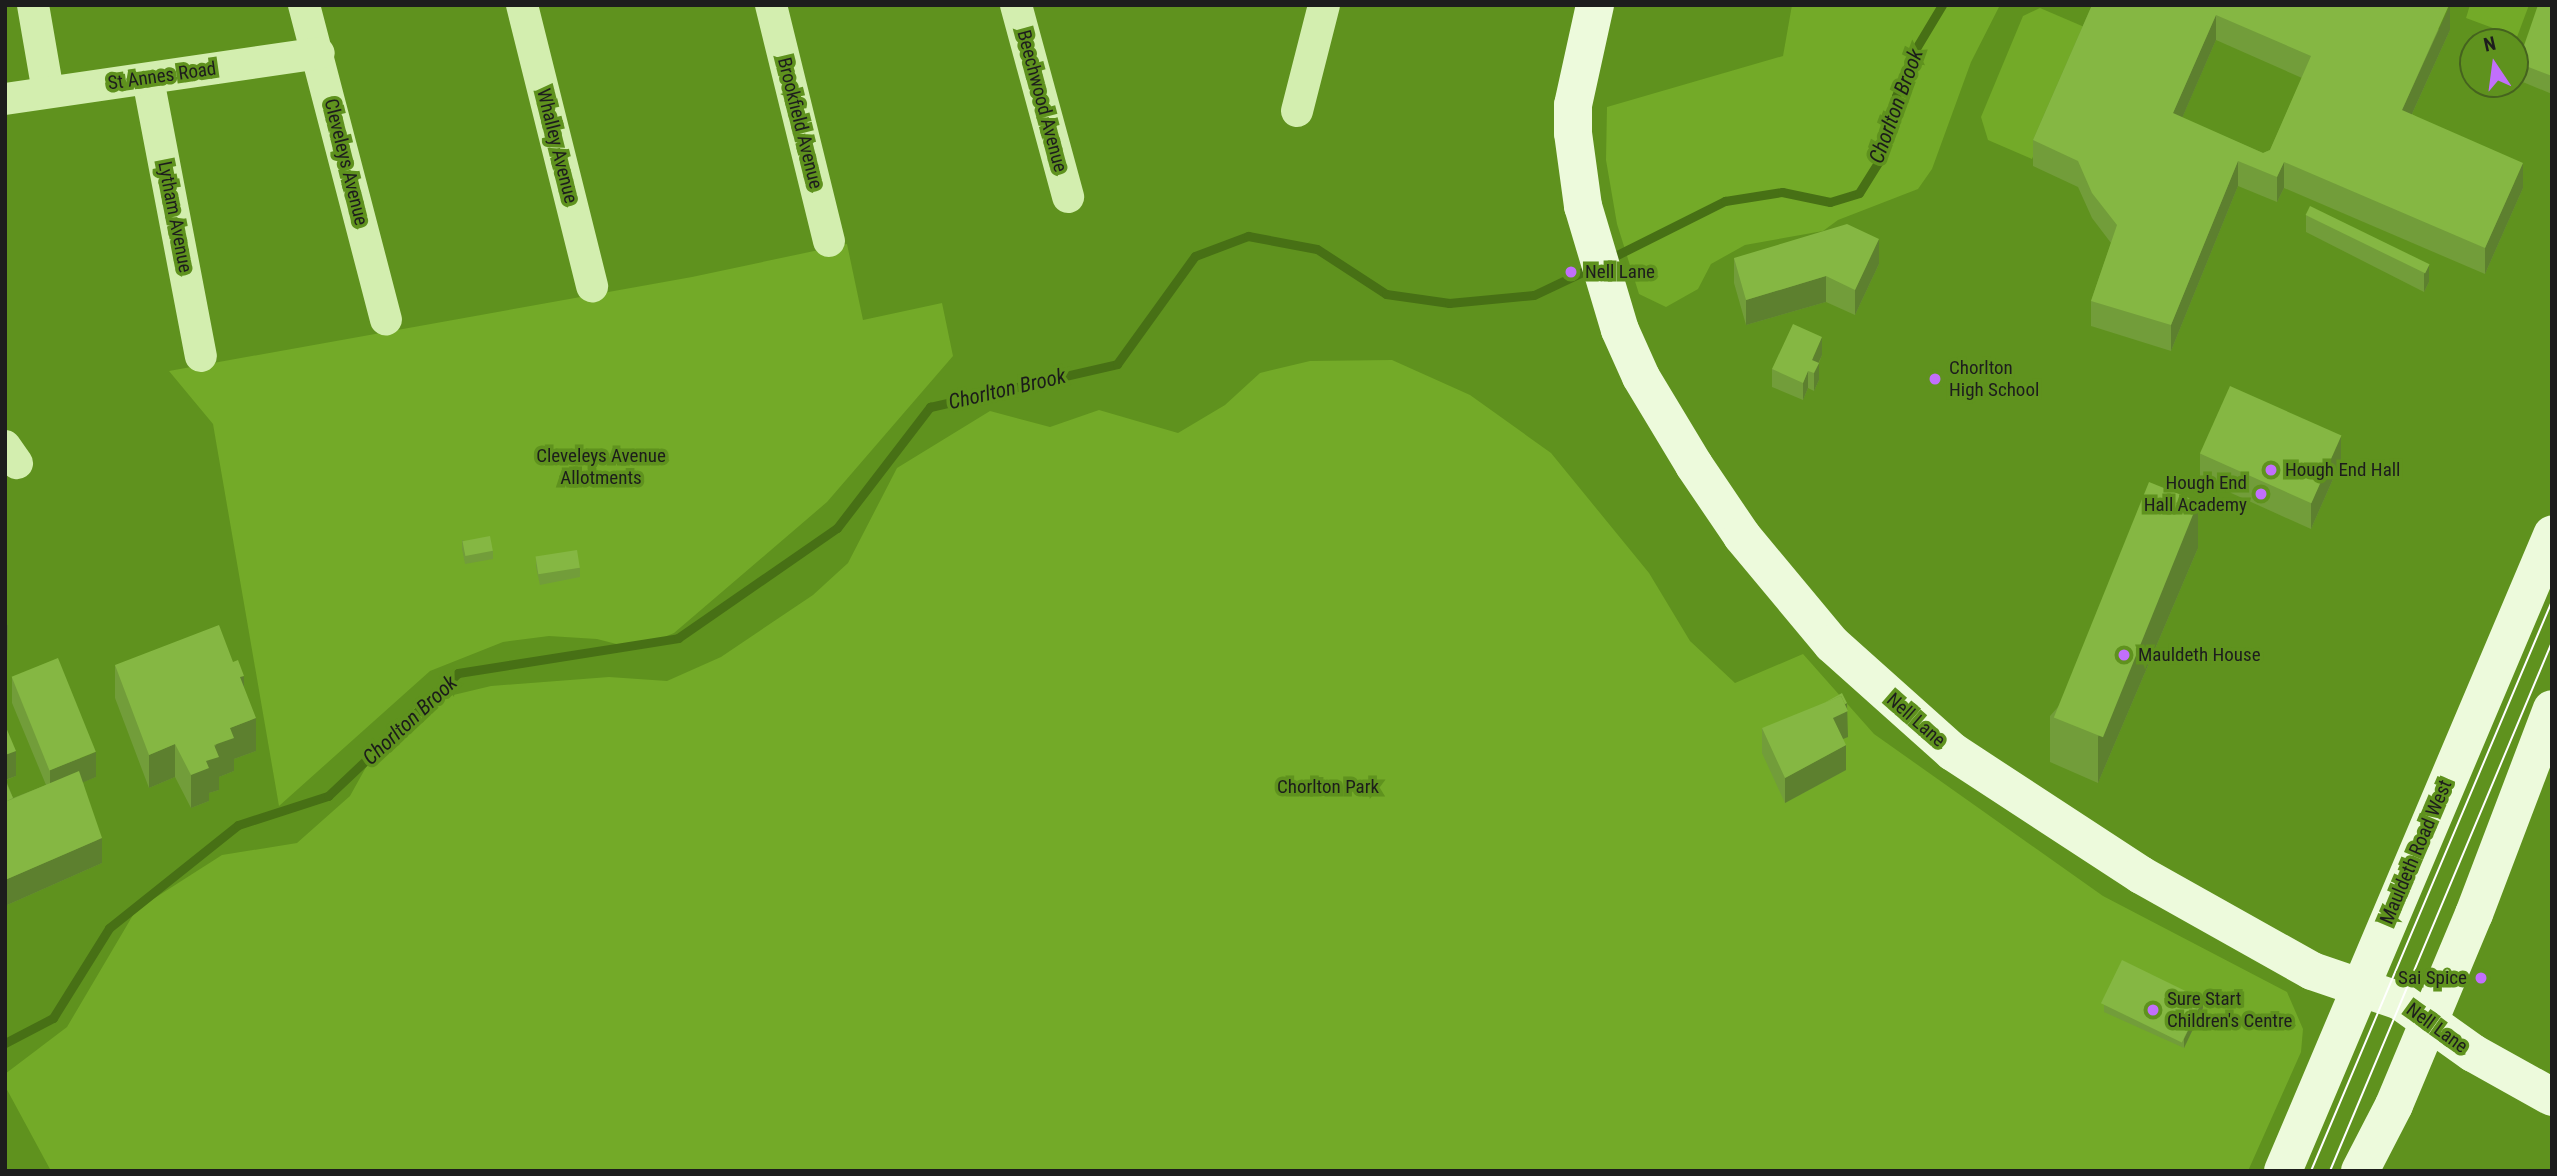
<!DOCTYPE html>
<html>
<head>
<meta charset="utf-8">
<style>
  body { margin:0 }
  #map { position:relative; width:2557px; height:1176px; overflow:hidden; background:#5f921e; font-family:"Roboto Condensed",sans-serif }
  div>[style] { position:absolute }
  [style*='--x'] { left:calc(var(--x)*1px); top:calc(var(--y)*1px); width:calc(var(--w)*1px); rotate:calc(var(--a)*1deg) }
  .green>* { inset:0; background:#73aa28 }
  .stream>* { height:9px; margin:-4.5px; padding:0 4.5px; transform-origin:4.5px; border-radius:4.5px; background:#477015 }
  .street>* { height:32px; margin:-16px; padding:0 16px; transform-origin:16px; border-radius:16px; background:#d3eeaf }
  .secondary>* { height:38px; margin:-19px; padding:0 19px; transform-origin:19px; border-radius:19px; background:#edfadc }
  .tram>* { height:2px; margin:-1px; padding:0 1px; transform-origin:1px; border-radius:1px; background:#fff }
  .wall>* { inset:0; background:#729d3a }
  .shaded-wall>* { inset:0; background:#5d802f; transform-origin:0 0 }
  .building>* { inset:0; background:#85b743; transform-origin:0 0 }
  .dots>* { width:19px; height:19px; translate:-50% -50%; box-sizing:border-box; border:4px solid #5f921e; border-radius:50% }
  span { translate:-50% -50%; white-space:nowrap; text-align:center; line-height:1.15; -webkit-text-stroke:7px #5f921e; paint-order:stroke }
  .street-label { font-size:19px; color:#1d1d1d }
  .poi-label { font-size:19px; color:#1d1d1d }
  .left { translate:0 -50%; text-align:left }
  .right { translate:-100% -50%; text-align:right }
  .park-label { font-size:19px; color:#1c1d1b }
  .water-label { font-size:21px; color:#1b1c1a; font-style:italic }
  .frame { position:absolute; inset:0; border:7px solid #1d1d1d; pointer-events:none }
  .north { position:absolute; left:2459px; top:28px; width:70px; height:70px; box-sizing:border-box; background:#5f921e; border:2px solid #45631e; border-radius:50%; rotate:347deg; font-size:19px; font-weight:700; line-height:28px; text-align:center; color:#1d1d1d }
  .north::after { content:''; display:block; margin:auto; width:24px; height:32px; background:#c26ffc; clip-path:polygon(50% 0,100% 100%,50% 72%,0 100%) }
</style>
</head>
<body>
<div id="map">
  <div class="green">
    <i style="clip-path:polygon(1792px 5px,2000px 5px,1971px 62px,1932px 169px,1918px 189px,1838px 220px,1823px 231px,1745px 245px,1711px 264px,1698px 289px,1666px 307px,1639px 294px,1617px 224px,1606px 160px,1607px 107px,1783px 56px)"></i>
    <i style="clip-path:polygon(2470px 5px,2529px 5px,2517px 37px,2466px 18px)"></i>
    <i style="clip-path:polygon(2040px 8px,2089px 29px,2032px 159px,1988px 140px,1981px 117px,2023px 16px)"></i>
    <i style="clip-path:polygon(847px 244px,863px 320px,942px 303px,953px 356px,827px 502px,674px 633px,636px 649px,597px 639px,549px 636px,503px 642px,430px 671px,279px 806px,213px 424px,169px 371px,692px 277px)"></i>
    <i style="clip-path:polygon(1392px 360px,1470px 395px,1551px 453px,1649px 573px,1690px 641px,1735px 683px,1803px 654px,1874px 734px,2103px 896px,2287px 992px,2303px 1029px,2301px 1052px,2248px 1171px,51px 1171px,5px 1086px,5px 1074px,67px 1027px,136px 910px,222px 855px,297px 843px,350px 796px,380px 742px,420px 703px,491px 686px,609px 677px,667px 681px,721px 657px,813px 595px,848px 563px,897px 468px,990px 411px,1050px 427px,1099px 410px,1178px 433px,1225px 405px,1260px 373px,1310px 361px)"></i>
  </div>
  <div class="stream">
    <i style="--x:1609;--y:259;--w:130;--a:-26.6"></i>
    <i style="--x:1725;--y:201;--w:58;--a:-9"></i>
    <i style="--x:1782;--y:192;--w:49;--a:11.8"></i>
    <i style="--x:1830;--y:202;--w:30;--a:-17"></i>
    <i style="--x:1859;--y:193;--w:40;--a:-58"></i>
    <i style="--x:1880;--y:159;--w:65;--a:-75.7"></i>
    <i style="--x:1896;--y:96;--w:50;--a:-67.6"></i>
    <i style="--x:1915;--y:50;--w:52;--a:-59"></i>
    <i style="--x:5;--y:1043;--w:54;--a:-27.5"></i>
    <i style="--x:53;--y:1018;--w:106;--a:-58.1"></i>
    <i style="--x:109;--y:928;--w:165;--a:-38.6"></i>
    <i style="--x:238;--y:825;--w:95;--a:-17.9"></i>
    <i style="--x:328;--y:796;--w:179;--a:-43.4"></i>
    <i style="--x:458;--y:673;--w:223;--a:-9"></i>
    <i style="--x:678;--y:638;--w:193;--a:-34.7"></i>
    <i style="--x:837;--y:528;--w:153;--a:-52.5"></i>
    <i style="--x:930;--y:407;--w:192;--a:-12.9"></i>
    <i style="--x:1117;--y:364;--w:133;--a:-54.2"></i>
    <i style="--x:1195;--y:256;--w:57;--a:-20.7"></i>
    <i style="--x:1248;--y:236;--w:70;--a:10.7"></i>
    <i style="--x:1317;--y:249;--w:82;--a:33.1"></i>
    <i style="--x:1386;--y:294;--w:64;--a:8.1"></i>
    <i style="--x:1449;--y:303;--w:85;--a:-5.4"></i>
    <i style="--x:1534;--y:295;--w:65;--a:-25.4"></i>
  </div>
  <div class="street">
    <i style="--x:33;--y:5;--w:88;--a:80.2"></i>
    <i style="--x:304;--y:5;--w:325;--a:75.4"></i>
    <i style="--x:522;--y:5;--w:290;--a:76"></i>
    <i style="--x:771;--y:5;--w:243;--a:76.2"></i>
    <i style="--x:1016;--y:5;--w:199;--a:74.8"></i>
    <i style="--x:148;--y:79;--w:282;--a:79.2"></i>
    <i style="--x:5;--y:99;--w:317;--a:-8.3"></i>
    <i style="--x:1297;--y:111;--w:109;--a:-75.7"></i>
    <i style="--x:5;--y:446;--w:21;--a:55"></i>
  </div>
  <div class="secondary">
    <i style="--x:1595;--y:5;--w:102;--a:102.4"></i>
    <i style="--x:1573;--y:105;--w:28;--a:90"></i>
    <i style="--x:1573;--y:133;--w:74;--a:82.2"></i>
    <i style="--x:1583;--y:206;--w:129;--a:73.4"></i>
    <i style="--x:1620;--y:330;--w:51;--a:65.9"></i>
    <i style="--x:1641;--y:377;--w:103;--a:58.9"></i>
    <i style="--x:1694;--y:465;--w:86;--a:55.9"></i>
    <i style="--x:1742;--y:536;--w:141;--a:50.2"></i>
    <i style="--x:1832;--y:644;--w:162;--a:41.8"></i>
    <i style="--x:1953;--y:752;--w:225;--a:33.2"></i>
    <i style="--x:2141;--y:875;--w:196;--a:29.3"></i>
    <i style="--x:2312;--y:971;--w:93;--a:18.8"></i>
    <i style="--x:2400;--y:1001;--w:90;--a:35.5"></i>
    <i style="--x:2473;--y:1053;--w:90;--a:29.1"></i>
    <i style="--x:2283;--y:1171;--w:691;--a:-67.07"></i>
    <i style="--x:2360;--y:1171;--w:74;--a:-62.7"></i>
    <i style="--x:2394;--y:1105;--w:207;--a:-67.3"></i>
    <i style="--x:2474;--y:914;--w:219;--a:-69.2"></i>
  </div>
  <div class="tram">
    <i style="--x:2311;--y:1171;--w:619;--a:-67.08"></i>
    <i style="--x:2330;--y:1171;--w:574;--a:-67.23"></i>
  </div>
  <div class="wall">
    <i style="clip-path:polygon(evenodd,2092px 5px,2450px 30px,2412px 114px,2523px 188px,2485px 274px,2284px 188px,2277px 202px,2238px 186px,2171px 351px,2091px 326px,2091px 301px,2111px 243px,2092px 218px,2078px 187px,2033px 166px,2033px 140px,2092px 5px,2216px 40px,2302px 78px,2270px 150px,2263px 153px,2182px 118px,2216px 40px)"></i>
    <i style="clip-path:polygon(2552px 5px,2552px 94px,2518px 80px,2518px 63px)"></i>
    <i style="clip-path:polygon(2306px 215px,2429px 265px,2429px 282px,2424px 292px,2306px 232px)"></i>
    <i style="clip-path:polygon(1734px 258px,1879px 264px,1855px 315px,1826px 302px,1746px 325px,1734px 283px)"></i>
    <i style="clip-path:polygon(1822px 355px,1819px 363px,1819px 380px,1814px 391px,1808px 388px,1803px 400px,1772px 387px,1772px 369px)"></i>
    <i style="clip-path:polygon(2200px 454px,2341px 461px,2311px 529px,2200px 479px)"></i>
    <i style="clip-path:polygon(462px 540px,493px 551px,493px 559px,465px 564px,462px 549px)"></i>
    <i style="clip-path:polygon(2198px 548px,2098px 783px,2050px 762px,2050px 716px)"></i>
    <i style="clip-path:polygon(536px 559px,580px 568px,580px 577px,540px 585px,536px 567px)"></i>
    <i style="clip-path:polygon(115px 665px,244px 689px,256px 751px,234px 759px,234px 771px,219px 777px,219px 790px,209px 793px,209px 801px,191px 808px,175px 777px,149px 788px,115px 698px)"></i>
    <i style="clip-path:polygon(12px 677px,96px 777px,83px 782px,102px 863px,5px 906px,5px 725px,16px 776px,6px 780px,13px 798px,46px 785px,12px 703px)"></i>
    <i style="clip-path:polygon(1762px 728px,1848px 737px,1843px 739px,1846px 770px,1785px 803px,1762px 753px)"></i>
    <i style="clip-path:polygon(2104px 1004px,2203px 1008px,2184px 1048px,2104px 1012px)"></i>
  </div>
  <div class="shaded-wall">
    <i style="clip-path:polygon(2450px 5px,2450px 30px,2402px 136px,2402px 110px)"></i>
    <i style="clip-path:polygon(2216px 15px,2216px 40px,2173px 139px,2173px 113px)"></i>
    <i style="clip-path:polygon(2238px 161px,2238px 186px,2171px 351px,2171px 325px)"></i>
    <i style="clip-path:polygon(2284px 162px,2284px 188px,2277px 202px,2277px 177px)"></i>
    <i style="clip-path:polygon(2523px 163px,2523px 188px,2485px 274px,2485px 248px)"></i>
    <i style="clip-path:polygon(1879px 239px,1879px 264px,1855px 315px,1855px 290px)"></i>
    <i style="clip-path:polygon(2429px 265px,2429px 282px,2424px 292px,2424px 274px)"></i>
    <i style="clip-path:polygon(1826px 276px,1826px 302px,1746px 325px,1746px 300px)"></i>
    <i style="clip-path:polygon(1822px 337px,1822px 355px,1814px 373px,1812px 360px)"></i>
    <i style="clip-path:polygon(1819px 363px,1819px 380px,1814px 391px,1814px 373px)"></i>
    <i style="clip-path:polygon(1808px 371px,1808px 388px,1803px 400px,1803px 383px)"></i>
    <i style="clip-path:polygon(2341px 436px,2341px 461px,2311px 529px,2311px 503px)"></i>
    <i style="clip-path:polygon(2198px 502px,2198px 548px,2098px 783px,2098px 737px)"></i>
    <i style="left:8px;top:625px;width:25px;height:3px;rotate:90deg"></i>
    <i style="clip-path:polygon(244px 676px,244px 709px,240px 677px)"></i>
    <i style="clip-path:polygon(1847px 703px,1848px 737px,1833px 743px,1829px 713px)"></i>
    <i style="clip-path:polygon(256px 718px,256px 751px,234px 759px,234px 771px,219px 777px,219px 790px,209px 793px,209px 801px,191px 808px,191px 775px,230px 728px)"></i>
    <i style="clip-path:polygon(175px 744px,175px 777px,149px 788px,149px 755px)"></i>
    <i style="clip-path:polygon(1846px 745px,1846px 770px,1785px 803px,1785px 778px)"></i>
    <i style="clip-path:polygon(16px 751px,16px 776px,5px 780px,5px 755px)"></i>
    <i style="clip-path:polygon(96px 752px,96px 777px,50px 796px,50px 770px)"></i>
    <i style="clip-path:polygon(102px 838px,102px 863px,5px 906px,5px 880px)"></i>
    <i style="clip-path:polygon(2203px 999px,2203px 1008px,2184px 1048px,2184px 1039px)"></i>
  </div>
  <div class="building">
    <i style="clip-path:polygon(evenodd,2092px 5px,2449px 5px,2402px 110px,2523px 163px,2485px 248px,2284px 162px,2277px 177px,2238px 161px,2171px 325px,2091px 301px,2117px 225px,2092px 193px,2078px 161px,2033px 140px,2092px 5px,2216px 15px,2311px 56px,2270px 150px,2263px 153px,2173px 113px,2216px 15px)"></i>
    <i style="clip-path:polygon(2538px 5px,2552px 5px,2552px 76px,2518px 63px)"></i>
    <i style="left:2310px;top:206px;width:133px;height:10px;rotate:26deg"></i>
    <i style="clip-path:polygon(1847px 224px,1879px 239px,1855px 290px,1826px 276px,1746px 300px,1734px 258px)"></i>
    <i style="clip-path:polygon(1793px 324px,1822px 337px,1812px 360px,1819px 363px,1814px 373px,1808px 371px,1803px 383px,1772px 369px)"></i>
    <i style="left:2230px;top:386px;width:122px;height:74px;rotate:24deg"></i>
    <i style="left:2149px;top:482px;width:53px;height:254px;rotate:22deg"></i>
    <i style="left:490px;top:536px;width:15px;height:28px;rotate:79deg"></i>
    <i style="left:577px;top:550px;width:18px;height:42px;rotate:81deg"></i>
    <i style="clip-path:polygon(219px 625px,233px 662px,238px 660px,244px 676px,240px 677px,256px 718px,230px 728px,234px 738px,214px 745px,219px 757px,206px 761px,209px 768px,191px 775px,175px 744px,149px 755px,115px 665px)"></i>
    <i style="left:58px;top:658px;width:101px;height:50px;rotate:68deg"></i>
    <i style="clip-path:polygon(1842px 693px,1847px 703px,1845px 704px,1841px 696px,1824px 703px)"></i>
    <i style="clip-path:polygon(1841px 696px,1848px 711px,1833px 718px,1846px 745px,1785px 778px,1762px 728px)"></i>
    <i style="clip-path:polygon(5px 725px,16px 751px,5px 755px)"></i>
    <i style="clip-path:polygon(79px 771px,102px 838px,5px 880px,5px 802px)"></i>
    <i style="clip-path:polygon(5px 780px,13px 798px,5px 802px)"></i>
    <i style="left:2122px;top:960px;width:90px;height:48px;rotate:26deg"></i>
  </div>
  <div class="dots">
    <i style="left:1571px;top:272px;background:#c26ffc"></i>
    <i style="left:1935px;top:379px;background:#c26ffc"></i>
    <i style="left:2271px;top:470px;background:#c26ffc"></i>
    <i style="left:2261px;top:494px;background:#c26ffc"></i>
    <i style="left:2124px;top:655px;background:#c26ffc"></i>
    <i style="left:2481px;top:978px;background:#c26ffc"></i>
    <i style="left:2153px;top:1010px;background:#c26ffc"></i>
  </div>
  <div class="street-label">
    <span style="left:162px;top:76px;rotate:-8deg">St Annes Road</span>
    <span style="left:1042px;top:101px;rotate:75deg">Beechwood Avenue</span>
    <span style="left:800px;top:123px;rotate:76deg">Brookfield Avenue</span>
    <span style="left:557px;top:146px;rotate:76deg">Whalley Avenue</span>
    <span style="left:346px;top:162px;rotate:76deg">Cleveleys Avenue</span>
    <span style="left:175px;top:217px;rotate:79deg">Lytham Avenue</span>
    <span style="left:1916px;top:720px;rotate:41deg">Nell Lane</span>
    <span style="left:2416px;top:852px;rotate:-67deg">Mauldeth Road West</span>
    <span style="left:2437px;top:1028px;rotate:36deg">Nell Lane</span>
  </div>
  <div class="poi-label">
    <span class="left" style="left:1585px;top:272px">Nell Lane</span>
    <span class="left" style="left:1949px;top:379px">Chorlton<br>High School</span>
    <span class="left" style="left:2285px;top:470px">Hough End Hall</span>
    <span class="right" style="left:2247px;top:494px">Hough End<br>Hall Academy</span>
    <span class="left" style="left:2138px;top:655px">Mauldeth House</span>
    <span class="right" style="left:2467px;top:978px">Sai Spice</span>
    <span class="left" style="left:2167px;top:1010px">Sure Start<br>Children's Centre</span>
  </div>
  <div class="park-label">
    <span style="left:601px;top:467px">Cleveleys Avenue<br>Allotments</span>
    <span style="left:1328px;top:787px">Chorlton Park</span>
  </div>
  <div class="water-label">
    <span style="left:1896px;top:106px;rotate:-70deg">Chorlton Brook</span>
    <span style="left:1007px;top:389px;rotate:-13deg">Chorlton Brook</span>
    <span style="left:410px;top:720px;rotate:-43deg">Chorlton Brook</span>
  </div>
  <div class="frame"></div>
  <div class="north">N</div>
</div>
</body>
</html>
